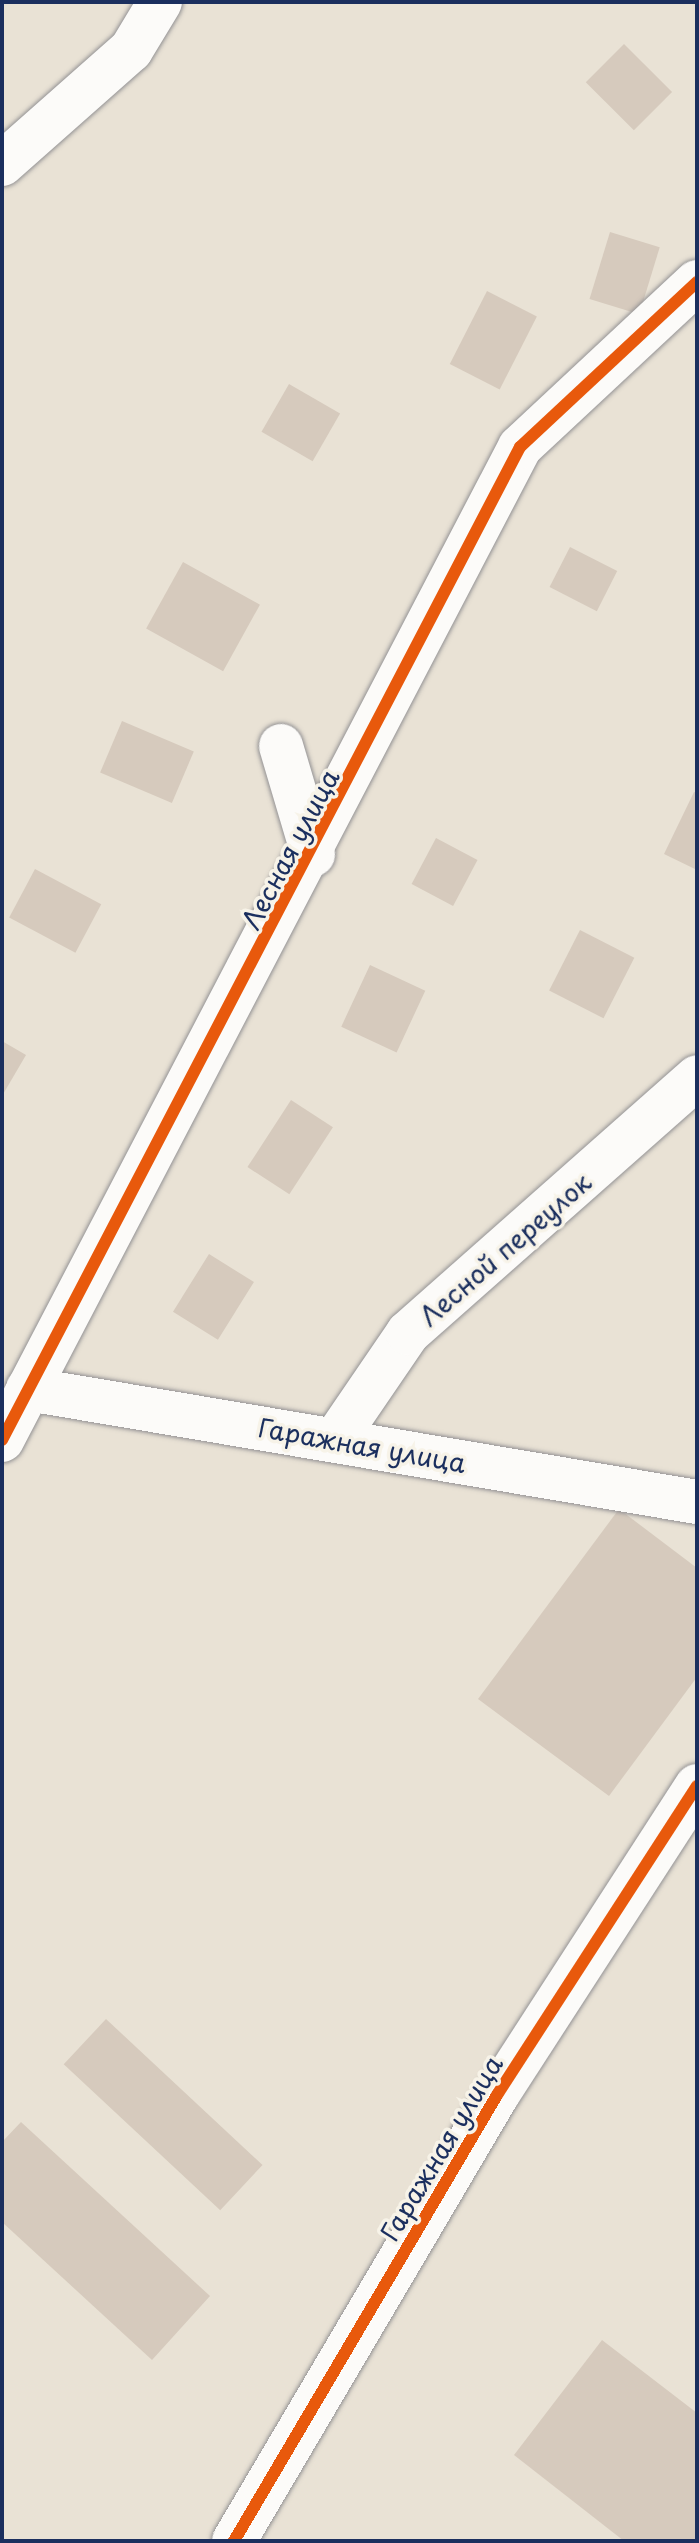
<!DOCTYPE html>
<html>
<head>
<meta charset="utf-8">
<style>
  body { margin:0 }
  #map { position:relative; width:699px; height:2543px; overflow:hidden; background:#e9e2d5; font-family:"Playpen Sans",sans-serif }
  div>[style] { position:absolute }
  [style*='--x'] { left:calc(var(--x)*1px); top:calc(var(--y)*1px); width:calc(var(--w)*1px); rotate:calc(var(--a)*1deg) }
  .building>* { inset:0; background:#d6cabd; transform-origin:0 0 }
  .roads { filter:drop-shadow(0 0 2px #939294) drop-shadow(0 0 2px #939294) }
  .minor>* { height:44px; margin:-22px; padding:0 22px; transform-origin:22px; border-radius:22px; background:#fcfbf9 }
  .cycleway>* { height:12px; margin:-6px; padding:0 6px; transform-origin:6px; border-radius:6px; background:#e8590c }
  span { translate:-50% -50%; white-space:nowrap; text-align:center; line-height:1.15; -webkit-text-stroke:7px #f7f3e8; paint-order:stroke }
  .street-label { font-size:26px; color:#1b2f5e }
  .frame { position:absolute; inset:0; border:4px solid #1b2f5e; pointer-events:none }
</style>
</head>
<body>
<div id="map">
  <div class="building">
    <i style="left:624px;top:44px;width:68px;height:54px;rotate:45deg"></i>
    <i style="left:610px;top:232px;width:52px;height:70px;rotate:17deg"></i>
    <i style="left:487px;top:291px;width:56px;height:82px;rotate:27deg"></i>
    <i style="left:289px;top:384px;width:59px;height:55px;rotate:30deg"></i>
    <i style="left:570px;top:547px;width:53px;height:45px;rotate:27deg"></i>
    <i style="left:183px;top:562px;width:88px;height:76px;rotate:29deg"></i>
    <i style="left:122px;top:721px;width:78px;height:56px;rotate:23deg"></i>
    <i style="clip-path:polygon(694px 792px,697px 793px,697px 870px,664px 854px)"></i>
    <i style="left:436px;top:838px;width:47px;height:52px;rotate:28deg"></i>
    <i style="left:35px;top:869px;width:75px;height:55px;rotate:28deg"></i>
    <i style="left:580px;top:930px;width:61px;height:68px;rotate:27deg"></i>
    <i style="left:370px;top:965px;width:61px;height:68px;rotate:25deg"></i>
    <i style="clip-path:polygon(2px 1041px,26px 1055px,2px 1096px)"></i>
    <i style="left:291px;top:1100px;width:50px;height:80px;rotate:33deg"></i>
    <i style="left:209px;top:1254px;width:53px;height:68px;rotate:32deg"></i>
    <i style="clip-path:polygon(619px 1509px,697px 1568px,697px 1677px,609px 1796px,478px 1699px)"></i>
    <i style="left:106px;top:2019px;width:214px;height:62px;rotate:43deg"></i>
    <i style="clip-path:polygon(21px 2122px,210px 2296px,152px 2360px,2px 2222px,2px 2142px)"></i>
    <i style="clip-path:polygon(602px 2340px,697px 2413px,695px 2541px,624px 2541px,514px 2455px)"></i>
  </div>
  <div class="roads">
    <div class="minor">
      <i style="--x:2;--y:164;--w:172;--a:-41.5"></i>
      <i style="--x:131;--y:50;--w:56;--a:-58.9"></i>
      <i style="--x:281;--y:746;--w:113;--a:73.5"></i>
      <i style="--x:28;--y:1389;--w:678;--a:9.59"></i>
      <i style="--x:2;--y:1440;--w:1120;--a:-62.45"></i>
      <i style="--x:520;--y:447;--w:242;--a:-43"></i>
      <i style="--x:335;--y:1440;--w:130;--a:-55.7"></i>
      <i style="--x:408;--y:1333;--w:386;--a:-41.5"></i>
      <i style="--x:234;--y:2541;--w:518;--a:-59.47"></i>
      <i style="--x:497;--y:2095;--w:368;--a:-57.1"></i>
    </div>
  </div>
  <div class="cycleway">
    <i style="--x:2;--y:1440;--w:1120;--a:-62.45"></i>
    <i style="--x:520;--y:447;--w:242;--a:-43"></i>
    <i style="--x:234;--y:2541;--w:518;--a:-59.47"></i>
    <i style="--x:497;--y:2095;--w:368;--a:-57.1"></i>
  </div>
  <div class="street-label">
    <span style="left:290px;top:849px;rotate:-62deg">Лесная улица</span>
    <span style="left:505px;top:1249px;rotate:-41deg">Лесной переулок</span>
    <span style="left:362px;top:1445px;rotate:10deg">Гаражная улица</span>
    <span style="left:441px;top:2148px;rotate:-59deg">Гаражная улица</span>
  </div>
  <div class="frame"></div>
</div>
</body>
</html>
